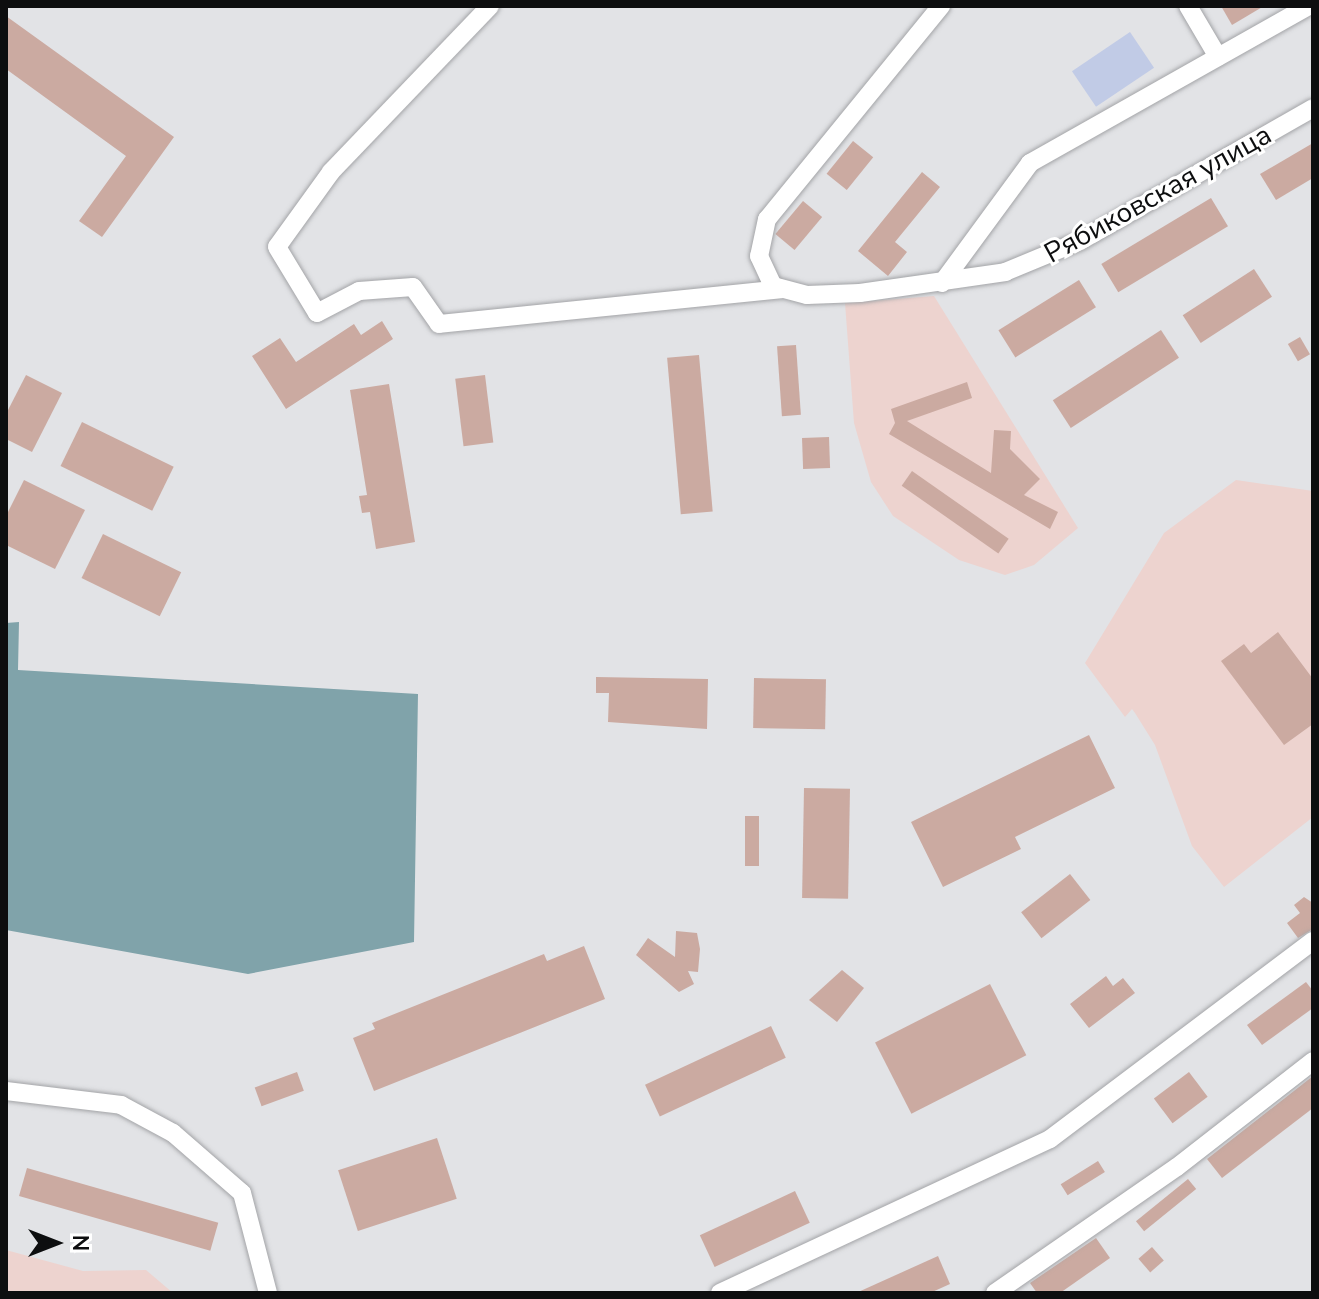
<!DOCTYPE html>
<html>
<head>
<meta charset="utf-8">
<style>
  body { margin:0 }
  #map { position:relative; width:1319px; height:1299px; overflow:hidden; background:#e2e3e6; font-family:"Nunito Sans",sans-serif }
  div>[style] { position:absolute }
  [style*='--x'] { left:calc(var(--x)*1px); top:calc(var(--y)*1px); width:calc(var(--w)*1px); rotate:calc(var(--a)*1deg) }
  .industrial>* { inset:0; background:#edd3cf }
  .green>* { inset:0; background:#c1cbe6; transform-origin:0 0 }
  .water>* { inset:0; background:#80a3aa }
  .building>* { inset:0; background:#cbaaa1; transform-origin:0 0 }
  .roads { filter:drop-shadow(0 0 2px #a3a4a7) drop-shadow(0 0 2px #a3a4a7) }
  .minor>* { height:18px; margin:-9px; padding:0 9px; transform-origin:9px; border-radius:9px; background:#fff }
  span { translate:-50% -50%; white-space:nowrap; text-align:center; line-height:1.15; -webkit-text-stroke:6px #fff; paint-order:stroke }
  .street-label { font-size:28px; color:#0d0e0f }
  .frame { position:absolute; inset:0; border:8px solid #0d0e0f; pointer-events:none }
  .north { position:absolute; left:16px; top:1203px; width:80px; height:80px; -webkit-text-stroke:6px #fff; paint-order:stroke; rotate:90deg; font-size:22px; font-weight:700; line-height:32px; text-align:center; color:#0d0e0f }
  .north::after { content:''; display:block; margin:auto; width:28px; height:36px; background:#0d0e0f; clip-path:polygon(50% 0,100% 100%,50% 72%,0 100%) }
</style>
</head>
<body>
<div id="map">
  <div class="industrial">
    <i style="clip-path:polygon(934px 296px,1078px 528px,1034px 565px,1005px 575px,959px 560px,893px 516px,871px 482px,854px 423px,845px 303px)"></i>
    <i style="clip-path:polygon(1236px 480px,1313px 491px,1313px 817px,1224px 887px,1192px 846px,1155px 745px,1135px 713px,1132px 709px,1125px 717px,1085px 663px,1164px 533px)"></i>
    <i style="clip-path:polygon(6px 1250px,83px 1271px,146px 1270px,173px 1293px,6px 1293px)"></i>
  </div>
  <div class="green">
    <i style="left:1130px;top:32px;width:43px;height:70px;rotate:56deg"></i>
  </div>
  <div class="water">
    <i style="clip-path:polygon(19px 622px,18px 670px,418px 694px,414px 942px,248px 974px,6px 930px,6px 623px)"></i>
  </div>
  <div class="building">
    <i style="clip-path:polygon(1221px 6px,1264px 6px,1232px 25px)"></i>
    <i style="clip-path:polygon(6px 16px,174px 137px,102px 237px,79px 221px,126px 156px,6px 69px)"></i>
    <i style="left:853px;top:141px;width:26px;height:42px;rotate:39deg"></i>
    <i style="clip-path:polygon(1313px 143px,1313px 178px,1276px 200px,1260px 174px)"></i>
    <i style="clip-path:polygon(922px 172px,940px 187px,895px 242px,907px 252px,888px 276px,858px 251px)"></i>
    <i style="left:1211px;top:198px;width:33px;height:128px;rotate:59deg"></i>
    <i style="left:803px;top:201px;width:25px;height:43px;rotate:40deg"></i>
    <i style="left:1254px;top:269px;width:33px;height:85px;rotate:57deg"></i>
    <i style="left:1079px;top:280px;width:32px;height:95px;rotate:58deg"></i>
    <i style="clip-path:polygon(382px 321px,393px 339px,286px 409px,252px 356px,280px 338px,296px 362px,354px 324px,361px 335px)"></i>
    <i style="left:1161px;top:330px;width:33px;height:129px;rotate:57deg"></i>
    <i style="left:1300px;top:337px;width:20px;height:14px;rotate:60deg"></i>
    <i style="left:796px;top:345px;width:70px;height:19px;rotate:86deg"></i>
    <i style="left:699px;top:355px;width:157px;height:32px;rotate:85deg"></i>
    <i style="clip-path:polygon(26px 375px,62px 393px,32px 452px,6px 439px,6px 414px)"></i>
    <i style="left:485px;top:375px;width:68px;height:30px;rotate:83deg"></i>
    <i style="clip-path:polygon(967px 382px,972px 398px,907px 421px,991px 473px,994px 430px,1011px 431px,1010px 449px,1040px 479px,1024px 495px,1058px 512px,1050px 529px,889px 434px,895px 423px,891px 409px)"></i>
    <i style="clip-path:polygon(389px 384px,415px 542px,376px 549px,370px 512px,362px 513px,359px 496px,367px 495px,350px 390px)"></i>
    <i style="left:82px;top:422px;width:102px;height:49px;rotate:26deg"></i>
    <i style="left:829px;top:437px;width:31px;height:27px;rotate:88deg"></i>
    <i style="left:912px;top:471px;width:118px;height:18px;rotate:35deg"></i>
    <i style="clip-path:polygon(24px 480px,85px 510px,55px 569px,6px 545px,6px 516px)"></i>
    <i style="left:103px;top:534px;width:87px;height:49px;rotate:26deg"></i>
    <i style="clip-path:polygon(1278px 632px,1313px 679px,1313px 724px,1284px 745px,1221px 661px,1244px 644px,1251px 653px)"></i>
    <i style="clip-path:polygon(596px 677px,708px 679px,707px 729px,608px 722px,609px 693px,596px 693px)"></i>
    <i style="left:754px;top:678px;width:72px;height:50px;rotate:1deg"></i>
    <i style="clip-path:polygon(1089px 735px,1115px 788px,1015px 837px,1021px 849px,943px 887px,911px 822px)"></i>
    <i style="left:804px;top:788px;width:46px;height:110px;rotate:1deg"></i>
    <i style="left:745px;top:816px;width:14px;height:50px"></i>
    <i style="left:1070px;top:874px;width:33px;height:62px;rotate:52deg"></i>
    <i style="clip-path:polygon(1304px 897px,1313px 903px,1313px 929px,1298px 938px,1287px 923px,1300px 913px,1294px 905px)"></i>
    <i style="clip-path:polygon(676px 931px,697px 933px,700px 949px,698px 972px,688px 971px,694px 984px,679px 992px,636px 955px,648px 938px,675px 957px)"></i>
    <i style="clip-path:polygon(584px 946px,605px 999px,374px 1091px,353px 1038px,375px 1029px,372px 1023px,544px 954px,547px 961px)"></i>
    <i style="clip-path:polygon(842px 970px,864px 988px,837px 1022px,809px 1000px)"></i>
    <i style="clip-path:polygon(1106px 976px,1113px 986px,1123px 978px,1135px 993px,1089px 1028px,1070px 1004px)"></i>
    <i style="clip-path:polygon(1306px 982px,1313px 991px,1313px 1008px,1262px 1045px,1247px 1025px)"></i>
    <i style="left:990px;top:984px;width:80px;height:129px;rotate:63deg"></i>
    <i style="left:771px;top:1026px;width:35px;height:139px;rotate:65deg"></i>
    <i style="left:297px;top:1072px;width:20px;height:45px;rotate:70deg"></i>
    <i style="left:1189px;top:1072px;width:31px;height:44px;rotate:53deg"></i>
    <i style="clip-path:polygon(1313px 1076px,1313px 1108px,1222px 1178px,1207px 1159px)"></i>
    <i style="left:437px;top:1138px;width:64px;height:104px;rotate:72deg"></i>
    <i style="left:1098px;top:1161px;width:13px;height:44px;rotate:58deg"></i>
    <i style="left:27px;top:1168px;width:199px;height:29px;rotate:16deg"></i>
    <i style="left:1188px;top:1179px;width:13px;height:67px;rotate:51deg"></i>
    <i style="left:795px;top:1191px;width:35px;height:105px;rotate:65deg"></i>
    <i style="clip-path:polygon(1096px 1238px,1110px 1258px,1060px 1293px,1037px 1293px,1030px 1283px)"></i>
    <i style="left:1152px;top:1247px;width:18px;height:18px;rotate:49deg"></i>
    <i style="clip-path:polygon(938px 1256px,950px 1284px,930px 1293px,856px 1293px)"></i>
  </div>
  <div class="roads">
    <div class="minor">
      <i style="--x:490;--y:6;--w:230;--a:133.8"></i>
      <i style="--x:331;--y:172;--w:92;--a:125.8"></i>
      <i style="--x:277;--y:247;--w:77;--a:58.8"></i>
      <i style="--x:317;--y:313;--w:47;--a:-27.6"></i>
      <i style="--x:359;--y:291;--w:54;--a:-4.2"></i>
      <i style="--x:413;--y:287;--w:45;--a:54.9"></i>
      <i style="--x:439;--y:324;--w:344;--a:-5.8"></i>
      <i style="--x:941;--y:6;--w:275;--a:129.2"></i>
      <i style="--x:767;--y:219;--w:38;--a:102"></i>
      <i style="--x:759;--y:256;--w:33;--a:65"></i>
      <i style="--x:773;--y:286;--w:35;--a:15"></i>
      <i style="--x:807;--y:295;--w:53;--a:-2.2"></i>
      <i style="--x:860;--y:293;--w:147;--a:-8.2"></i>
      <i style="--x:1005;--y:272;--w:81;--a:-22.5"></i>
      <i style="--x:1080;--y:241;--w:268;--a:-29.7"></i>
      <i style="--x:1188;--y:6;--w:59;--a:59.5"></i>
      <i style="--x:942;--y:283;--w:149;--a:-53.7"></i>
      <i style="--x:1030;--y:163;--w:320;--a:-29.4"></i>
      <i style="--x:6;--y:1091;--w:116;--a:6.9"></i>
      <i style="--x:121;--y:1105;--w:59;--a:28.3"></i>
      <i style="--x:173;--y:1133;--w:91;--a:41"></i>
      <i style="--x:242;--y:1193;--w:103;--a:75.4"></i>
      <i style="--x:720;--y:1293;--w:364;--a:-25"></i>
      <i style="--x:1050;--y:1139;--w:329;--a:-37"></i>
      <i style="--x:995;--y:1293;--w:221;--a:-34.7"></i>
      <i style="--x:1177;--y:1167;--w:172;--a:-37.9"></i>
    </div>
  </div>
  <div class="street-label">
    <span style="left:1158px;top:194px;rotate:-29deg">Рябиковская улица</span>
  </div>
  <div class="frame"></div>
  <div class="north">N</div>
</div>
</body>
</html>
